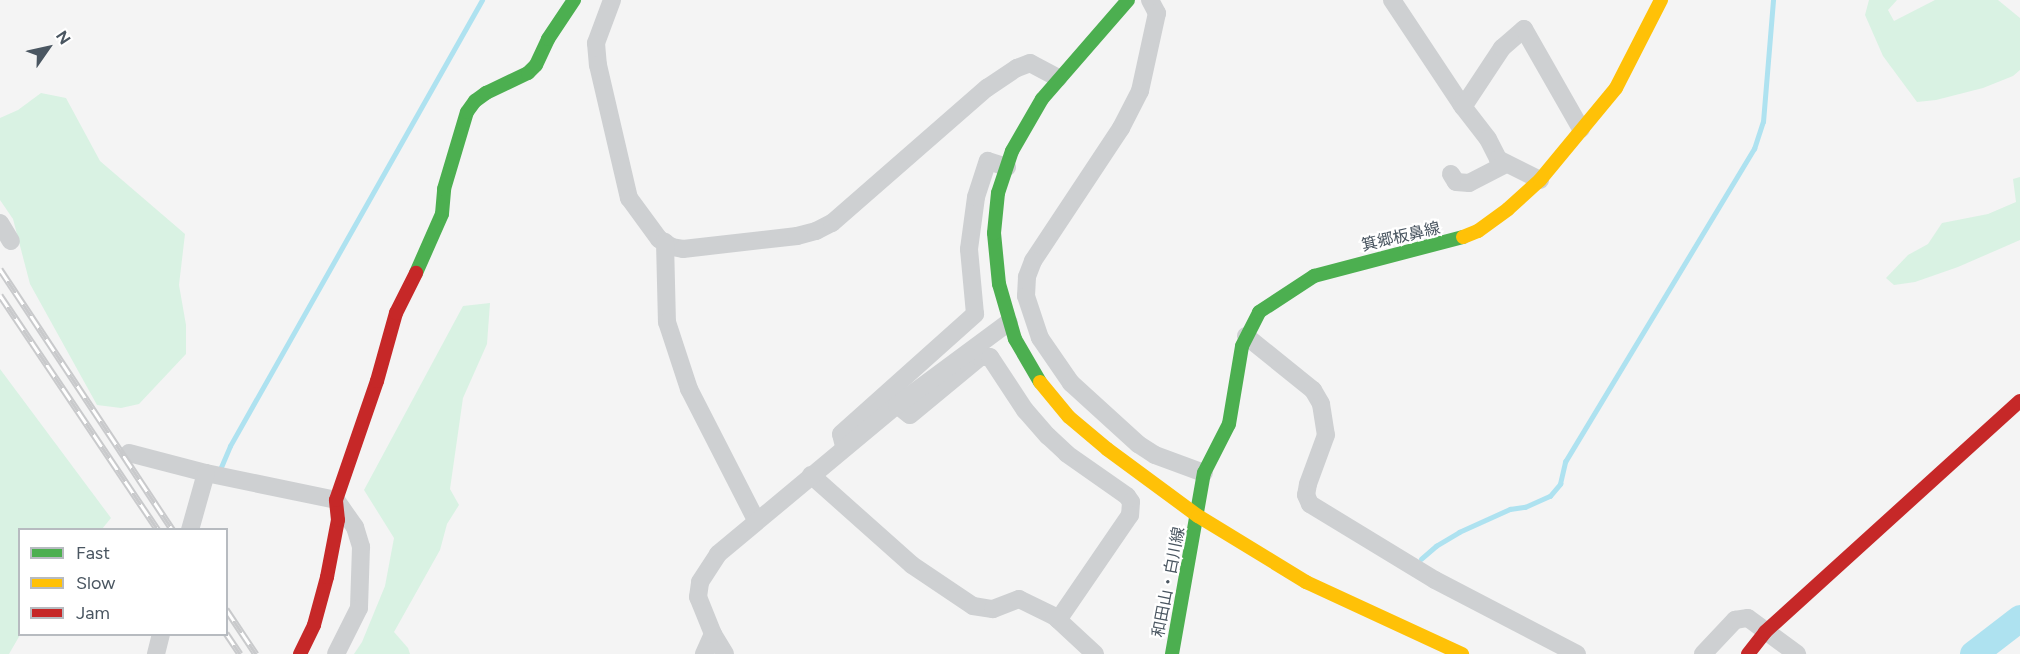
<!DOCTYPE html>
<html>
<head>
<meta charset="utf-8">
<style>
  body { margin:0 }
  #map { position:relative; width:2020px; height:654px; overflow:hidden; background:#f4f4f4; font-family:Figtree,"Noto Sans JP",sans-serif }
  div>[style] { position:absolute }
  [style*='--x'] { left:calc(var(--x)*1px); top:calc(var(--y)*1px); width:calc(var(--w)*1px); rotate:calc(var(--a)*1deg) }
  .green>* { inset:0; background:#d9f2e3 }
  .stream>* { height:4.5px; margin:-2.25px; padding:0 2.25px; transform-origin:2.25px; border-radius:2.25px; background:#aee2f0 }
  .river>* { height:27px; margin:-13.5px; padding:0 13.5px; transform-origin:13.5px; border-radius:13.5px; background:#aee2f0 }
  .street>* { height:18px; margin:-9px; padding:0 9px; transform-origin:9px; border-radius:9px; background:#ced0d2 }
  .fast>* { height:14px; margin:-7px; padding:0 7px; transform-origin:7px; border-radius:7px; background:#4caf50 }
  .slow>* { height:14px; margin:-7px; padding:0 7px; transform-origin:7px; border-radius:7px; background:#ffc107 }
  .jam>* { height:14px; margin:-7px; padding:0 7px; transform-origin:7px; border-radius:7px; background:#c62828 }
  .rail>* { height:7px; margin-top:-3.5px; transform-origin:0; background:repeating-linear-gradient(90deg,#fff 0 14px,#c9cacc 0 28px); box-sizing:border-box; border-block:2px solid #c9cacc }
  span { translate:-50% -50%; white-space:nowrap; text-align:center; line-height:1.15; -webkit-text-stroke:4.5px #fff; paint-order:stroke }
  .street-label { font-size:16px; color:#4a5661 }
  .legend { position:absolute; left:18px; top:528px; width:210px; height:108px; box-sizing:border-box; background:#fff; border:2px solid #b7bbc0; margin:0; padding:8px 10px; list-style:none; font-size:18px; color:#4a5661 }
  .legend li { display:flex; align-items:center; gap:12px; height:30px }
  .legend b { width:30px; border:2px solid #b7bbc0 }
  .north { position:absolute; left:18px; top:18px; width:60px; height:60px; -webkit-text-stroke:4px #fff; paint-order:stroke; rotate:56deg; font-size:16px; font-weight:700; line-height:24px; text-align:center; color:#4a5661 }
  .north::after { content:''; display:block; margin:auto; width:21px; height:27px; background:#4a5661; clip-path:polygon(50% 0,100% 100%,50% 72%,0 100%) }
</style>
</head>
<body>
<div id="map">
  <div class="green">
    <i style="clip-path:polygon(1869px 0,1897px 0,1888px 10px,1894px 21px,1935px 0,1998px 0,2020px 18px,2020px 70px,2013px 76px,1983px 88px,1936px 100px,1917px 102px,1883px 56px,1865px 15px)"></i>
    <i style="clip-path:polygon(41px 93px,66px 98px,100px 161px,185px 234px,179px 285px,186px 325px,186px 354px,139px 404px,121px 408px,97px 405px,30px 284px,13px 219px,0 200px,0 118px,18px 110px)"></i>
    <i style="clip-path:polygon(2020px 177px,2020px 240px,1958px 267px,1915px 282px,1894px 285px,1886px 278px,1908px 255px,1928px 244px,1942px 223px,1988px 214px,2016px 202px,2013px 179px)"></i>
    <i style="clip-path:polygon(490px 303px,487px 344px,463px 398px,450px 489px,459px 505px,447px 524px,440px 550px,394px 632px,408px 648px,410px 654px,354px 654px,362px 642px,385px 586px,394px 538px,364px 490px,463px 306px)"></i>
    <i style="clip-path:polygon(0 369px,111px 518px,102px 529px,20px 530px,20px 635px,9px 654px,0 654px)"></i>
  </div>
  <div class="stream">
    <i style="--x:219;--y:472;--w:28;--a:-67"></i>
    <i style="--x:230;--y:446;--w:512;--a:-60.53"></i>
    <i style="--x:1421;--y:559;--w:20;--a:-41"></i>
    <i style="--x:1436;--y:546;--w:27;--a:-31"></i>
    <i style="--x:1459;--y:532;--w:56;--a:-24.3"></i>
    <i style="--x:1510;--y:509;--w:15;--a:-8"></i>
    <i style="--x:1525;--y:507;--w:27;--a:-24"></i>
    <i style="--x:1550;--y:496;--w:16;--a:-50"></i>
    <i style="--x:1560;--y:484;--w:23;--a:-77"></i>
    <i style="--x:1565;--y:462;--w:366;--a:-58.9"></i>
    <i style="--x:1754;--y:149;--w:28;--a:-72"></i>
    <i style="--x:1763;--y:122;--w:122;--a:-85.3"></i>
  </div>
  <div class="river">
    <i style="--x:1973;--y:654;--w:59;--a:-37.5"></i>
  </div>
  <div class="street">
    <i style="--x:612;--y:0;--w:46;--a:110.4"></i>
    <i style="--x:596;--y:43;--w:22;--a:85"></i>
    <i style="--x:598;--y:65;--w:137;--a:76.9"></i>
    <i style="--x:629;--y:198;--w:51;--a:53.8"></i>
    <i style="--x:659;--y:239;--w:15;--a:32"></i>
    <i style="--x:672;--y:247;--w:11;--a:10"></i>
    <i style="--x:683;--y:249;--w:115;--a:-6.5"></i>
    <i style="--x:797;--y:236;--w:20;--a:-15"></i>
    <i style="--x:816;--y:231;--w:18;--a:-27"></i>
    <i style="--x:832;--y:223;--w:206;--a:-41.1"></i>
    <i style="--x:987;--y:88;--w:36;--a:-34"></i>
    <i style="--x:1017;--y:68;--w:14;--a:-21"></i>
    <i style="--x:1030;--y:63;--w:32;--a:28"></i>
    <i style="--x:1150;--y:0;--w:15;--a:62"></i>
    <i style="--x:1157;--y:13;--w:80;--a:102.3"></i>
    <i style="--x:1140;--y:91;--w:42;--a:117.2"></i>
    <i style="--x:1121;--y:128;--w:159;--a:123.5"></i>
    <i style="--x:1033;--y:261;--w:17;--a:111"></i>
    <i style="--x:1027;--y:277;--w:19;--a:93"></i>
    <i style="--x:1026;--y:296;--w:44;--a:71.6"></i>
    <i style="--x:1040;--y:338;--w:55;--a:55.4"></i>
    <i style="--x:1071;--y:383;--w:91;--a:42.3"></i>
    <i style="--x:1138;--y:444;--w:20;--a:33"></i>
    <i style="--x:1155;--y:455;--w:52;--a:20.2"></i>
    <i style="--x:1392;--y:0;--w:125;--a:56.4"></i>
    <i style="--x:1461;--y:104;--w:44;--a:52.4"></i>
    <i style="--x:1488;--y:139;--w:22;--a:63"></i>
    <i style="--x:1498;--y:159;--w:47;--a:26.6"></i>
    <i style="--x:1463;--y:107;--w:71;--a:-56.5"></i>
    <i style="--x:1502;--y:48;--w:29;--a:-41"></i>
    <i style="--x:1524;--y:29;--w:115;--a:60.3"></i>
    <i style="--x:1451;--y:174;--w:9;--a:58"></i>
    <i style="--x:1456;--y:182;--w:13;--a:4"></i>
    <i style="--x:1469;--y:183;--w:42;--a:-27.2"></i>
    <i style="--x:0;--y:223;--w:21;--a:59"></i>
    <i style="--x:665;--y:242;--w:80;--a:88.6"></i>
    <i style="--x:667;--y:322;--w:71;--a:71.8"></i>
    <i style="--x:689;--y:389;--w:147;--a:62.9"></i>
    <i style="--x:1246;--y:336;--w:86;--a:38.9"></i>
    <i style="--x:1313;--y:390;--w:16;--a:60"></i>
    <i style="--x:1321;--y:404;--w:31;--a:81"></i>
    <i style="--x:1326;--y:435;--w:52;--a:110.2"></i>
    <i style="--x:1308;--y:484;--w:11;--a:100"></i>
    <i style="--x:1306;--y:495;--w:10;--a:66"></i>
    <i style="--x:1310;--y:504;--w:146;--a:31.3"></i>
    <i style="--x:1435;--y:580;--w:160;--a:27.5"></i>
    <i style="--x:897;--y:405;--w:16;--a:38"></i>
    <i style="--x:910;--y:415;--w:91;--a:-39.6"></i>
    <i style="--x:980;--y:357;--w:10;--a:0"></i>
    <i style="--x:990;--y:357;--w:64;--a:56.6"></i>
    <i style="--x:1025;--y:410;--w:35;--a:49"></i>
    <i style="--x:1048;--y:436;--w:26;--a:43"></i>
    <i style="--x:1067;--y:454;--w:73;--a:35"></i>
    <i style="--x:1127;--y:496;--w:7;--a:56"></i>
    <i style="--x:1131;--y:502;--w:13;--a:94"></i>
    <i style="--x:1130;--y:515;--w:127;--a:124.4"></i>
    <i style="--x:844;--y:446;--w:12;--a:-104"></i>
    <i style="--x:841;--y:434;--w:180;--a:-41.8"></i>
    <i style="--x:975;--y:314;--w:65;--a:-95.3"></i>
    <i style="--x:969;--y:249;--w:52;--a:-82.3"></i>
    <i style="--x:976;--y:197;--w:38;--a:-72"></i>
    <i style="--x:988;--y:161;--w:20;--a:18"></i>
    <i style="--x:129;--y:453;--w:80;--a:14.6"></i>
    <i style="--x:206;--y:473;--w:133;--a:11.7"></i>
    <i style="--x:336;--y:500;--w:33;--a:55"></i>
    <i style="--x:355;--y:527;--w:21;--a:73"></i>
    <i style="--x:361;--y:547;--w:61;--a:91.9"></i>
    <i style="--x:359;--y:608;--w:51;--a:116.6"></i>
    <i style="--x:811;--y:475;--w:135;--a:41.7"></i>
    <i style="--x:912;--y:565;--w:73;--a:33.9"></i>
    <i style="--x:973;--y:606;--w:20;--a:9"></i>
    <i style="--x:993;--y:609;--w:28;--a:-21"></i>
    <i style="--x:1019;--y:599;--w:39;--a:26"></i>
    <i style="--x:1054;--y:616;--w:56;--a:42.8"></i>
    <i style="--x:190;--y:530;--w:59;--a:-74.3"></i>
    <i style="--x:156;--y:654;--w:21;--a:-76"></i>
    <i style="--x:704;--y:654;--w:22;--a:-66"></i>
    <i style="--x:725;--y:654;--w:23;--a:-121"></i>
    <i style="--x:713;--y:634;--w:40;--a:-112"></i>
    <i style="--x:698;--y:597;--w:15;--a:-82"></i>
    <i style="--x:700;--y:582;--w:33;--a:-57"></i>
    <i style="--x:718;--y:554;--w:233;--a:-39.8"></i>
    <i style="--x:897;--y:405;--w:139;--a:-36.5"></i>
    <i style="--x:1703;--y:654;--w:47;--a:-46.7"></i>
    <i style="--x:1735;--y:620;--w:13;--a:-9"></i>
    <i style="--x:1748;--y:618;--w:61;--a:36.3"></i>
  </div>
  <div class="fast">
    <i style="--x:416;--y:273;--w:64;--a:-66.2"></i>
    <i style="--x:442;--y:214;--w:25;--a:-85"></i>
    <i style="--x:444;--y:189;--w:80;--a:-73.4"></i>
    <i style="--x:467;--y:112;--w:14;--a:-54"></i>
    <i style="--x:475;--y:101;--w:14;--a:-36"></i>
    <i style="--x:486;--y:93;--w:47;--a:-25.5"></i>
    <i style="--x:528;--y:73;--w:11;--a:-45"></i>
    <i style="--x:536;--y:65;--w:29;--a:-65"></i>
    <i style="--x:548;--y:39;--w:47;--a:-56.3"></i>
    <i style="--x:1040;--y:382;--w:50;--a:-120.2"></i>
    <i style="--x:1015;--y:339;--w:57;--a:-106.2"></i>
    <i style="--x:999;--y:284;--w:51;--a:-95.6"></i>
    <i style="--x:994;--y:233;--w:40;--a:-84.3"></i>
    <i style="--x:998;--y:193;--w:44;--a:-71.6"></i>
    <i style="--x:1012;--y:151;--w:60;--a:-60"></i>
    <i style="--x:1042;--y:99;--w:131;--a:-49"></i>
    <i style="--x:1172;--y:654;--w:184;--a:-80"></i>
    <i style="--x:1204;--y:473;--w:55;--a:-63"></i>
    <i style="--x:1229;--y:424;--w:79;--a:-80.5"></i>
    <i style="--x:1242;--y:346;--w:38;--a:-63"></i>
    <i style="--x:1259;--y:312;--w:66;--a:-33.2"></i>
    <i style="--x:1314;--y:276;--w:154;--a:-14.7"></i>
  </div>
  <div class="slow">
    <i style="--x:1463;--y:237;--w:16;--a:-22"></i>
    <i style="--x:1478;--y:231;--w:37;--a:-36"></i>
    <i style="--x:1508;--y:209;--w:43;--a:-42.2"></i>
    <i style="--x:1540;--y:180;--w:119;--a:-50.4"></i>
    <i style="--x:1616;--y:88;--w:99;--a:-62.9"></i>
    <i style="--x:1040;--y:382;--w:45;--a:50.4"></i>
    <i style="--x:1069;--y:417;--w:50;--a:40.1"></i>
    <i style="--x:1107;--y:449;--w:113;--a:36.4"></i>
    <i style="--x:1198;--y:516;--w:127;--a:31.4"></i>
    <i style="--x:1306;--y:582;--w:172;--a:24.8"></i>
  </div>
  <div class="jam">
    <i style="--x:300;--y:654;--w:32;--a:-64"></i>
    <i style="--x:314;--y:625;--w:50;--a:-74.8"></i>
    <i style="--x:327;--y:577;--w:58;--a:-79.1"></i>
    <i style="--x:338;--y:520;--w:20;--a:-96"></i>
    <i style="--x:336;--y:500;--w:126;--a:-71"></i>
    <i style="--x:377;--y:381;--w:71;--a:-74.4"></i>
    <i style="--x:396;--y:313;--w:45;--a:-63.4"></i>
    <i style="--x:1748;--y:654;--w:28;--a:-52"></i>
    <i style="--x:1765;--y:632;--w:344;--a:-42.2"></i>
  </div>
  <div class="rail">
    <i style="--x:0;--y:269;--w:313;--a:56.5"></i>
    <i style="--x:0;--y:295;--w:283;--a:56.1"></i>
    <i style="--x:226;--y:609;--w:54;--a:56.3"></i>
    <i style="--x:226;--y:633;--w:25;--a:56"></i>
  </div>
  <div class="street-label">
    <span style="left:1401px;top:237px;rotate:-13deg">箕郷板鼻線</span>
    <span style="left:1169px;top:582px;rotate:-79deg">和田山・白川線</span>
  </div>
  <ul class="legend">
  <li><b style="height:8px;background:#4caf50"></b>Fast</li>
  <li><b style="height:8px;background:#ffc107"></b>Slow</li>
  <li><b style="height:8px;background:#c62828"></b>Jam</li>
  </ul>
  <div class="north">N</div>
</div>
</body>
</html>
